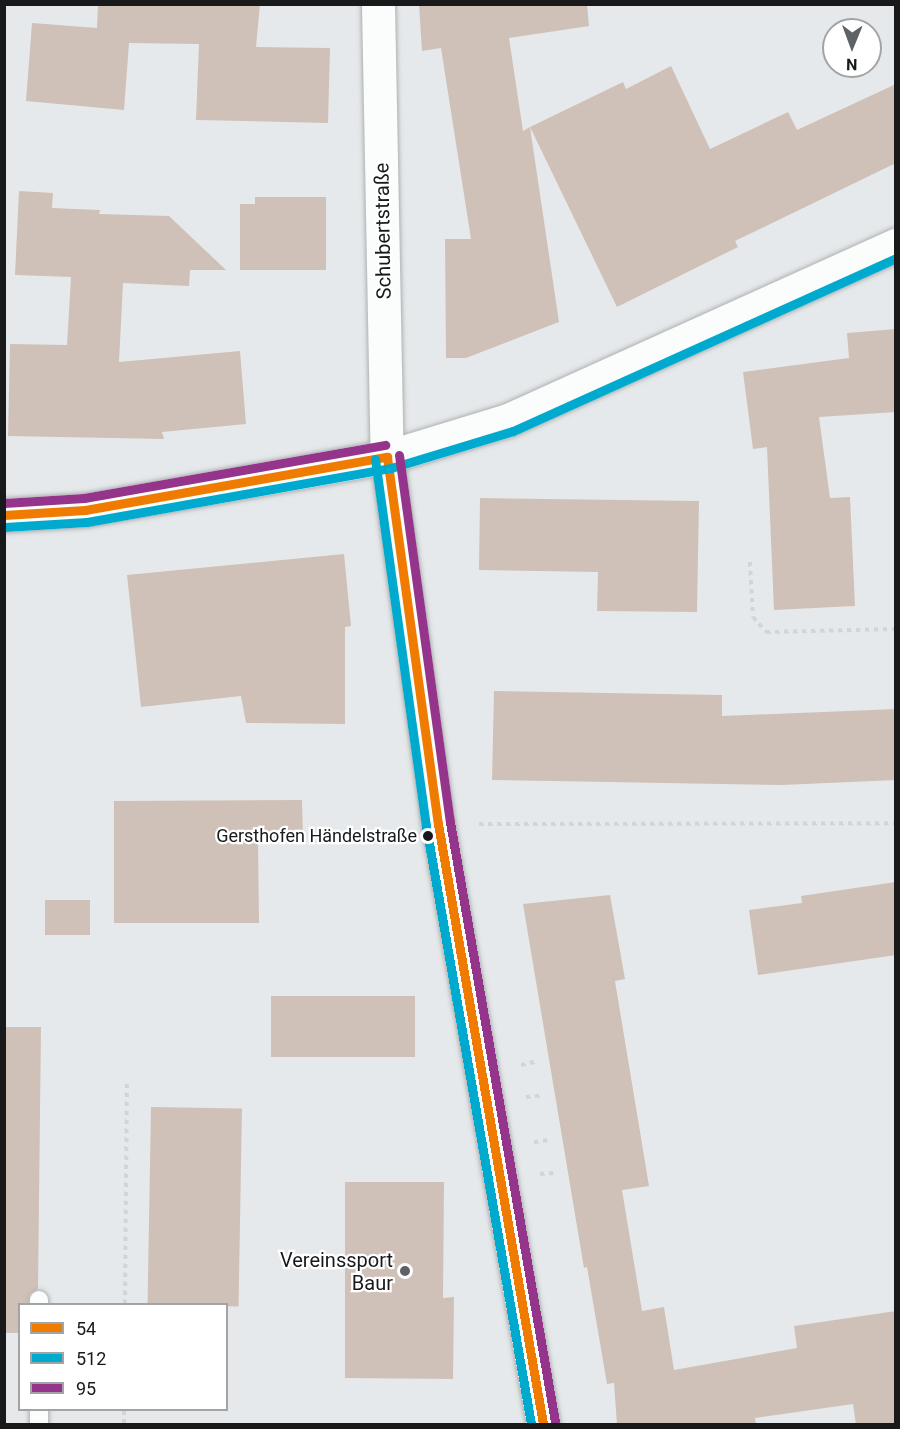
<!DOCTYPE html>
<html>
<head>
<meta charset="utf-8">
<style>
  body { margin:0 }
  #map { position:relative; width:900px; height:1429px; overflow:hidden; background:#e6e9eb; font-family:Roboto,sans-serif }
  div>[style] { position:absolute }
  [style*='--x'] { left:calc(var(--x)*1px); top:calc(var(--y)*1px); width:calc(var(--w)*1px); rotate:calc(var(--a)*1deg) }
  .building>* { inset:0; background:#cfc1b7; transform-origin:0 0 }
  .path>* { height:4px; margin-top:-2px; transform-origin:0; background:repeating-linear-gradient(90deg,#d3d4d5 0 4.5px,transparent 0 9px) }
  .roads { filter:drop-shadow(0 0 2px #aeb1b2) drop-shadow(0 0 2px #aeb1b2) }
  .service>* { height:18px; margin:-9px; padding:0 9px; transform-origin:9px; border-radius:9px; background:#fbfcfc }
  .minor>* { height:33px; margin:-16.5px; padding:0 16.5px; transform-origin:16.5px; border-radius:16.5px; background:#fbfcfc }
  .secondary>* { height:33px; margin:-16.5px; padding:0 16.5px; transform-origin:16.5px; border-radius:16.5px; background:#fbfcfc }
  .bus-1>* { height:9px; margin:-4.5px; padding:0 4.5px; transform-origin:4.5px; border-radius:4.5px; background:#ef7c00 }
  .bus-2>* { height:9px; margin:-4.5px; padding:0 4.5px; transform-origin:4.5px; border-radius:4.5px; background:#00a9ce }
  .bus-3>* { height:9px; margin:-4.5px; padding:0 4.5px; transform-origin:4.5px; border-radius:4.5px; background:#95348b }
  .dots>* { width:16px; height:16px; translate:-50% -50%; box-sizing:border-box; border:3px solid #fff; border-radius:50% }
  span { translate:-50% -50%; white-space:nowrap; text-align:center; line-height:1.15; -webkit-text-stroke:4.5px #fff; paint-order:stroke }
  .bus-label { font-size:18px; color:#17191b }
  .right { translate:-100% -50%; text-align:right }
  .street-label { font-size:20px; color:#17191b }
  .poi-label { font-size:20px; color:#17191b }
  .frame { position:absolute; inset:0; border:6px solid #17191b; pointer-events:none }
  .legend { position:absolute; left:18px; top:1303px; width:210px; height:108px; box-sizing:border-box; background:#fff; border:2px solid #a2a3a4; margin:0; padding:8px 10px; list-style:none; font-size:18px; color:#17191b }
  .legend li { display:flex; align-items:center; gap:12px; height:30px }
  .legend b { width:30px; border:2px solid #a2a3a4 }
  .north { position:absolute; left:822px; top:18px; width:60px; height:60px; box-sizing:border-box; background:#fff; border:2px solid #a2a3a4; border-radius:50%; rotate:181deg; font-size:16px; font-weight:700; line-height:24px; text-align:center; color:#17191b }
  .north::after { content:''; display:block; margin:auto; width:21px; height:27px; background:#5f6264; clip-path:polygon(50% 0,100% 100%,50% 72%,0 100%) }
</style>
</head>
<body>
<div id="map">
  <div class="building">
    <i style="clip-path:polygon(98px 4px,260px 4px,256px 47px,330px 48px,328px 123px,196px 120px,199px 44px,129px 43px,124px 110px,26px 101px,32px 23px,97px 28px)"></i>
    <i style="clip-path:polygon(419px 4px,587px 4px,589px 26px,509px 38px,523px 131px,530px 127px,559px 322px,466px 358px,446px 358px,445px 239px,471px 239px,441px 48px,422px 51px)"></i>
    <i style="clip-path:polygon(671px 66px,710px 149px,788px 112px,797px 130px,896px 84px,896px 163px,735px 241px,738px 247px,617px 307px,530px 127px,623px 82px,626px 89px)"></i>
    <i style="clip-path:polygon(19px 191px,53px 193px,52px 208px,100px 210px,99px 214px,169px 216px,226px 270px,190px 270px,189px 286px,123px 283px,119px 362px,240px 351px,246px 424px,162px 432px,164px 439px,8px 436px,10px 344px,67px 345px,71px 277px,15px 275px)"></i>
    <i style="clip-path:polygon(255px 197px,326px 197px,326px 270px,240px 270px,240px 204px,255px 204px)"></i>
    <i style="clip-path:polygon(896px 329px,896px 412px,819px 417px,830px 498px,850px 497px,855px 606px,774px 610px,767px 447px,753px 449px,743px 372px,849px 358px,847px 333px)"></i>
    <i style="clip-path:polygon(480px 498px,699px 501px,697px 612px,597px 611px,598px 572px,479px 570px)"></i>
    <i style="clip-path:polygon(344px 554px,351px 626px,345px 627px,345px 724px,246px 723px,241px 696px,141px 707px,127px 575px)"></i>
    <i style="clip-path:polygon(494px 691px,722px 695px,722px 716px,896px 709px,896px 780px,782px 785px,492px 780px)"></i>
    <i style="clip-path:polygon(302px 800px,303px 839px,258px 839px,259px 923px,114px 923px,114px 801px)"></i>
    <i style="clip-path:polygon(896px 882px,896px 955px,758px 975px,749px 910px,802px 903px,801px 896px)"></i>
    <i style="clip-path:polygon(610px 895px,625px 979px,615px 981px,649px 1186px,622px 1190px,642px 1311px,664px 1307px,674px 1370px,797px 1348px,794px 1326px,896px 1311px,896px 1425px,856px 1425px,853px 1404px,755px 1418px,756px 1425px,617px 1425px,614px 1383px,607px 1384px,587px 1267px,584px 1268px,523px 904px)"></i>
    <i style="left:90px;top:900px;width:35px;height:45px;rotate:90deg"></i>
    <i style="left:415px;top:996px;width:61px;height:144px;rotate:90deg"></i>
    <i style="clip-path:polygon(4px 1027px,41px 1027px,38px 1289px,30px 1294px,28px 1305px,20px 1305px,20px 1333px,4px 1333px)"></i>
    <i style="left:151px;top:1107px;width:91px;height:198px;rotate:1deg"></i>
    <i style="clip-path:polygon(345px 1182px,444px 1182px,443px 1298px,454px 1297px,453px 1379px,345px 1378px)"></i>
  </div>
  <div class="path">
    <i style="--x:750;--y:562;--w:55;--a:86.9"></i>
    <i style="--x:753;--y:617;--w:20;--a:49"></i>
    <i style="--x:766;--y:632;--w:130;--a:-1.3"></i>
    <i style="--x:479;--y:824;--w:417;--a:-0.1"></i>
    <i style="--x:521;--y:1065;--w:18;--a:-13"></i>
    <i style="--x:526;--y:1097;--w:18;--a:-6"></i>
    <i style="--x:534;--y:1142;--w:15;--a:-8"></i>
    <i style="--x:540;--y:1174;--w:14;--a:-4"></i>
    <i style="--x:125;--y:1304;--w:220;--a:-89.5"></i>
    <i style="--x:124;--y:1424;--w:14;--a:-90"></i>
  </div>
  <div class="roads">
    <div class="service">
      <i style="--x:39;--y:1304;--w:4;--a:-90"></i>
      <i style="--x:39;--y:1424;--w:14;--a:-90"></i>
    </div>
    <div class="minor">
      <i style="--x:378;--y:4;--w:453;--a:88.9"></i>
      <i style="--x:387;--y:457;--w:371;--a:82.1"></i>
      <i style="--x:438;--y:824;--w:609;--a:80.07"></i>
    </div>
    <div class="secondary">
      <i style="--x:4;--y:515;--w:81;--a:-3.5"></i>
      <i style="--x:85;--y:510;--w:307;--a:-10"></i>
      <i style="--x:387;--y:457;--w:127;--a:-17"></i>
      <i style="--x:508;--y:420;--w:426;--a:-24.3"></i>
    </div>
  </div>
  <div class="bus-1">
    <i style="--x:387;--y:457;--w:371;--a:82.1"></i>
    <i style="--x:438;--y:824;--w:609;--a:80.07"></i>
    <i style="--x:4;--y:515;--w:81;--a:-3.5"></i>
    <i style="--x:85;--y:510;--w:307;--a:-10"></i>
  </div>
  <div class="bus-2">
    <i style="--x:375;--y:459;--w:371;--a:82.1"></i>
    <i style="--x:426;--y:826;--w:607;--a:80.04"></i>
    <i style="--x:5;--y:527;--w:82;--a:-3.5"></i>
    <i style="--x:87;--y:522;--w:309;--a:-10.1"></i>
    <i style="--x:391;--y:468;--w:127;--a:-16.9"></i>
    <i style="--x:513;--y:431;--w:420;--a:-24.3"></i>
  </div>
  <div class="bus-3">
    <i style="--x:399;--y:455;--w:371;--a:82.1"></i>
    <i style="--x:450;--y:822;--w:609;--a:80.07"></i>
    <i style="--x:4;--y:503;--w:80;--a:-3.6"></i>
    <i style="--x:84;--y:498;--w:306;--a:-10"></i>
  </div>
  <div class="dots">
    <i style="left:428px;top:836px;background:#17191b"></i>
    <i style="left:405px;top:1271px;background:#5f6264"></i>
  </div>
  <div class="bus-label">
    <span class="right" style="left:417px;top:836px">Gersthofen Händelstraße</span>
  </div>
  <div class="street-label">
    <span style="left:383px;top:231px;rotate:-91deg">Schubertstraße</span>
  </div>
  <div class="poi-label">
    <span class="right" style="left:393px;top:1272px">Vereinssport<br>Baur</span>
  </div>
  <div class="frame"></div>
  <ul class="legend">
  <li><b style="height:8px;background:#ef7c00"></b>54</li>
  <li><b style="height:8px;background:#00a9ce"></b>512</li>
  <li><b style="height:8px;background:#95348b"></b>95</li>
  </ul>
  <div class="north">N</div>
</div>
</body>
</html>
